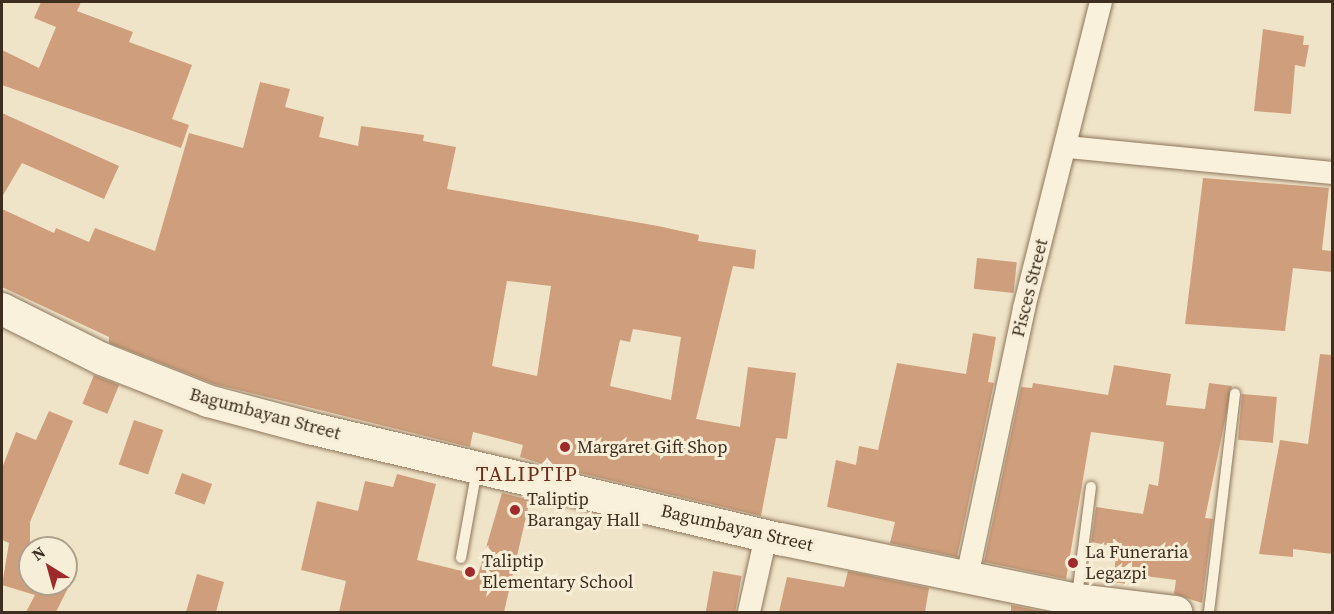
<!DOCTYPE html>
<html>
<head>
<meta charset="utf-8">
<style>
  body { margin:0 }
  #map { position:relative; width:1334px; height:614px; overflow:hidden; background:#f0e4c8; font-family:"Source Serif 4",serif }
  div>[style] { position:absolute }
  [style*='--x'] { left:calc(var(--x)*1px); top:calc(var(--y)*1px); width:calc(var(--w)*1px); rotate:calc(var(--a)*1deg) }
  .building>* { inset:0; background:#cf9f7d; transform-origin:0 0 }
  .roads { filter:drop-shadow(0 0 2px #8d765c) drop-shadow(0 0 2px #8d765c) }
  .service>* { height:10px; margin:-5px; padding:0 5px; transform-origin:5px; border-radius:5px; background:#faf1dc }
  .minor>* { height:22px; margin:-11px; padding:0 11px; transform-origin:11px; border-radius:11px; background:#faf1dc }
  .secondary>* { height:32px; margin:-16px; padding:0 16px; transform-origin:16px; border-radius:16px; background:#faf1dc }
  .dots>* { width:16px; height:16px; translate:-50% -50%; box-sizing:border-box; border:3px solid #f7eed8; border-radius:50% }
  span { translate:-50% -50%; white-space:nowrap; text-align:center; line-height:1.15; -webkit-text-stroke:6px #f7eed8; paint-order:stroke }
  .street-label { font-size:18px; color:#3d2e20 }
  .poi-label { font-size:18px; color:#3d2e20 }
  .left { translate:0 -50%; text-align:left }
  .quarter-label { font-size:21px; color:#6b2e1e; letter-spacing:1.5px }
  .frame { position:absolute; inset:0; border:3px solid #3d2e20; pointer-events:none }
  .north { position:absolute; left:18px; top:536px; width:60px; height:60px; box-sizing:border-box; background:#f7eed8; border:2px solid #ada18e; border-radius:50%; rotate:323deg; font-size:16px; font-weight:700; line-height:24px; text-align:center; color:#3d2e20 }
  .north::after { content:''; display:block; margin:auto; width:21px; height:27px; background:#9e2a2b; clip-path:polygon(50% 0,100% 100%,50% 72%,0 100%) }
</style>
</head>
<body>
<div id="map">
  <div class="building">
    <i style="clip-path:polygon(41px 2px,81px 2px,77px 11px,133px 32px,129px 42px,192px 65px,172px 119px,189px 125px,181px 148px,2px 85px,2px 50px,39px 68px,56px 27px,34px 18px)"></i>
    <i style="clip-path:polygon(1263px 29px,1304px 36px,1303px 45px,1309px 45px,1305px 67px,1295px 65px,1291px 114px,1254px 111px)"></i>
    <i style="clip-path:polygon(evenodd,260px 82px,290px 89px,285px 107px,324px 117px,319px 137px,358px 146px,361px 126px,424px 135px,423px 141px,456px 147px,447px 189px,658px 226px,699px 235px,698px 241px,756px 250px,754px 269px,733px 266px,696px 419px,740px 427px,748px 367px,796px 373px,787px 439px,776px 438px,761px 516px,546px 465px,520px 457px,523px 445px,473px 432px,470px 447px,214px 384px,109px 343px,109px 337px,2px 287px,2px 209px,54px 233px,56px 228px,89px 242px,95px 228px,155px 251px,189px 133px,243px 148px,260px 82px,507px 281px,551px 286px,537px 376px,492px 366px,507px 281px,260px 82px,633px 329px,681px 337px,671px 400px,610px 386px,620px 340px,630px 342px,633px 329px)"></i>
    <i style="clip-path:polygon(2px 113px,119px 166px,104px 199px,22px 163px,2px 197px)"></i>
    <i style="clip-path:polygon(1203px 178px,1329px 188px,1322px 250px,1332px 251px,1332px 272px,1293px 268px,1285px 331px,1185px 324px)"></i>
    <i style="left:977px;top:258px;width:40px;height:31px;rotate:6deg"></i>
    <i style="clip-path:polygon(973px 333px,996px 337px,988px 382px,994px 383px,957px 557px,890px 543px,895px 522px,827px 507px,836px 460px,856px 465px,859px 446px,878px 450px,897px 363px,966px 374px)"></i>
    <i style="clip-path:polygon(1320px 354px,1332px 355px,1332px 554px,1293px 549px,1293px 557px,1259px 554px,1280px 440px,1308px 444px)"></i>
    <i style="clip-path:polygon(1114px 365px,1171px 374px,1166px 405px,1205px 409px,1209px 383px,1232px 386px,1205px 518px,1213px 519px,1202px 603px,1174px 594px,1176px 580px,1136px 575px,1135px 585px,1113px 582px,1117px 547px,1091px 542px,1096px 507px,1143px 514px,1149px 484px,1158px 486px,1164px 442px,1091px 432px,1066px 579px,984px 562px,1021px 387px,1032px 388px,1033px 383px,1108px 395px)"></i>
    <i style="left:94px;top:375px;width:27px;height:31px;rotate:22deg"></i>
    <i style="left:1242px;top:394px;width:35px;height:46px;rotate:5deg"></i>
    <i style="clip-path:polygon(49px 411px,73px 421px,30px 522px,30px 584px,72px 580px,56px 612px,26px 612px,35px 595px,2px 585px,9px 543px,2px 540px,2px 468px,16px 432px,36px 440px)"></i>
    <i style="left:134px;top:420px;width:31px;height:47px;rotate:19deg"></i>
    <i style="left:182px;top:473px;width:32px;height:22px;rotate:20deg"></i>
    <i style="clip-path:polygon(397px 474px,436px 484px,417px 560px,478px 575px,502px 493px,530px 500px,504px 612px,339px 612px,346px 581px,301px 570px,317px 501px,358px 511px,365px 481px,393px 487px)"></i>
    <i style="left:713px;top:571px;width:29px;height:42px;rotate:10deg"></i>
    <i style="clip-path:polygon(848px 571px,929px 588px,925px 612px,779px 612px,787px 577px,844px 587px)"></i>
    <i style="clip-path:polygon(197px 574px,224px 582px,216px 612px,186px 612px)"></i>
    <i style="clip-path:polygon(1011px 605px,1045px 612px,1011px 612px)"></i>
  </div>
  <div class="roads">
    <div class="service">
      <i style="--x:461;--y:558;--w:90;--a:-79.8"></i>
      <i style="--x:1077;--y:596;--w:110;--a:-82.7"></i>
      <i style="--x:1209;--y:612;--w:220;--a:-83.2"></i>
    </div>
    <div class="minor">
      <i style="--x:1067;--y:147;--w:266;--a:5.6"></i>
      <i style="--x:967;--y:577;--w:275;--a:-78"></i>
      <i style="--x:1024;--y:308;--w:316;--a:-75.9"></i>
      <i style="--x:749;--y:612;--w:78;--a:-77.4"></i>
    </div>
    <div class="secondary">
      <i style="--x:2;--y:309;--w:112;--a:26.6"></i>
      <i style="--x:102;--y:359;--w:114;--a:21.6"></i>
      <i style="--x:208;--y:401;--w:105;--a:15"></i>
      <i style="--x:309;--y:428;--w:484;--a:13.3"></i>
      <i style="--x:780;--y:539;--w:303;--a:11.6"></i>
      <i style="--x:1077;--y:600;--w:100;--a:6.9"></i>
    </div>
  </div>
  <div class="dots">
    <i style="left:565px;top:447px;background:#9e2a2b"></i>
    <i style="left:515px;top:510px;background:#9e2a2b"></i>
    <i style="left:1073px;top:563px;background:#9e2a2b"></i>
    <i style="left:470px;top:572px;background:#9e2a2b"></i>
  </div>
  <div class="street-label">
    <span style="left:1030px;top:288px;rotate:-76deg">Pisces Street</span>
    <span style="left:265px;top:414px;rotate:15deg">Bagumbayan Street</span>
    <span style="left:737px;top:528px;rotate:13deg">Bagumbayan Street</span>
  </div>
  <div class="poi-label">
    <span class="left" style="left:577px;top:447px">Margaret Gift Shop</span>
    <span class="left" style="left:527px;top:510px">Taliptip<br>Barangay Hall</span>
    <span class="left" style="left:1085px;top:563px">La Funeraria<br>Legazpi</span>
    <span class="left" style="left:482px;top:572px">Taliptip<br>Elementary School</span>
  </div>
  <div class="quarter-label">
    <span style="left:527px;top:474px">TALIPTIP</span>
  </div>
  <div class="frame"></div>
  <div class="north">N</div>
</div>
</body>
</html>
